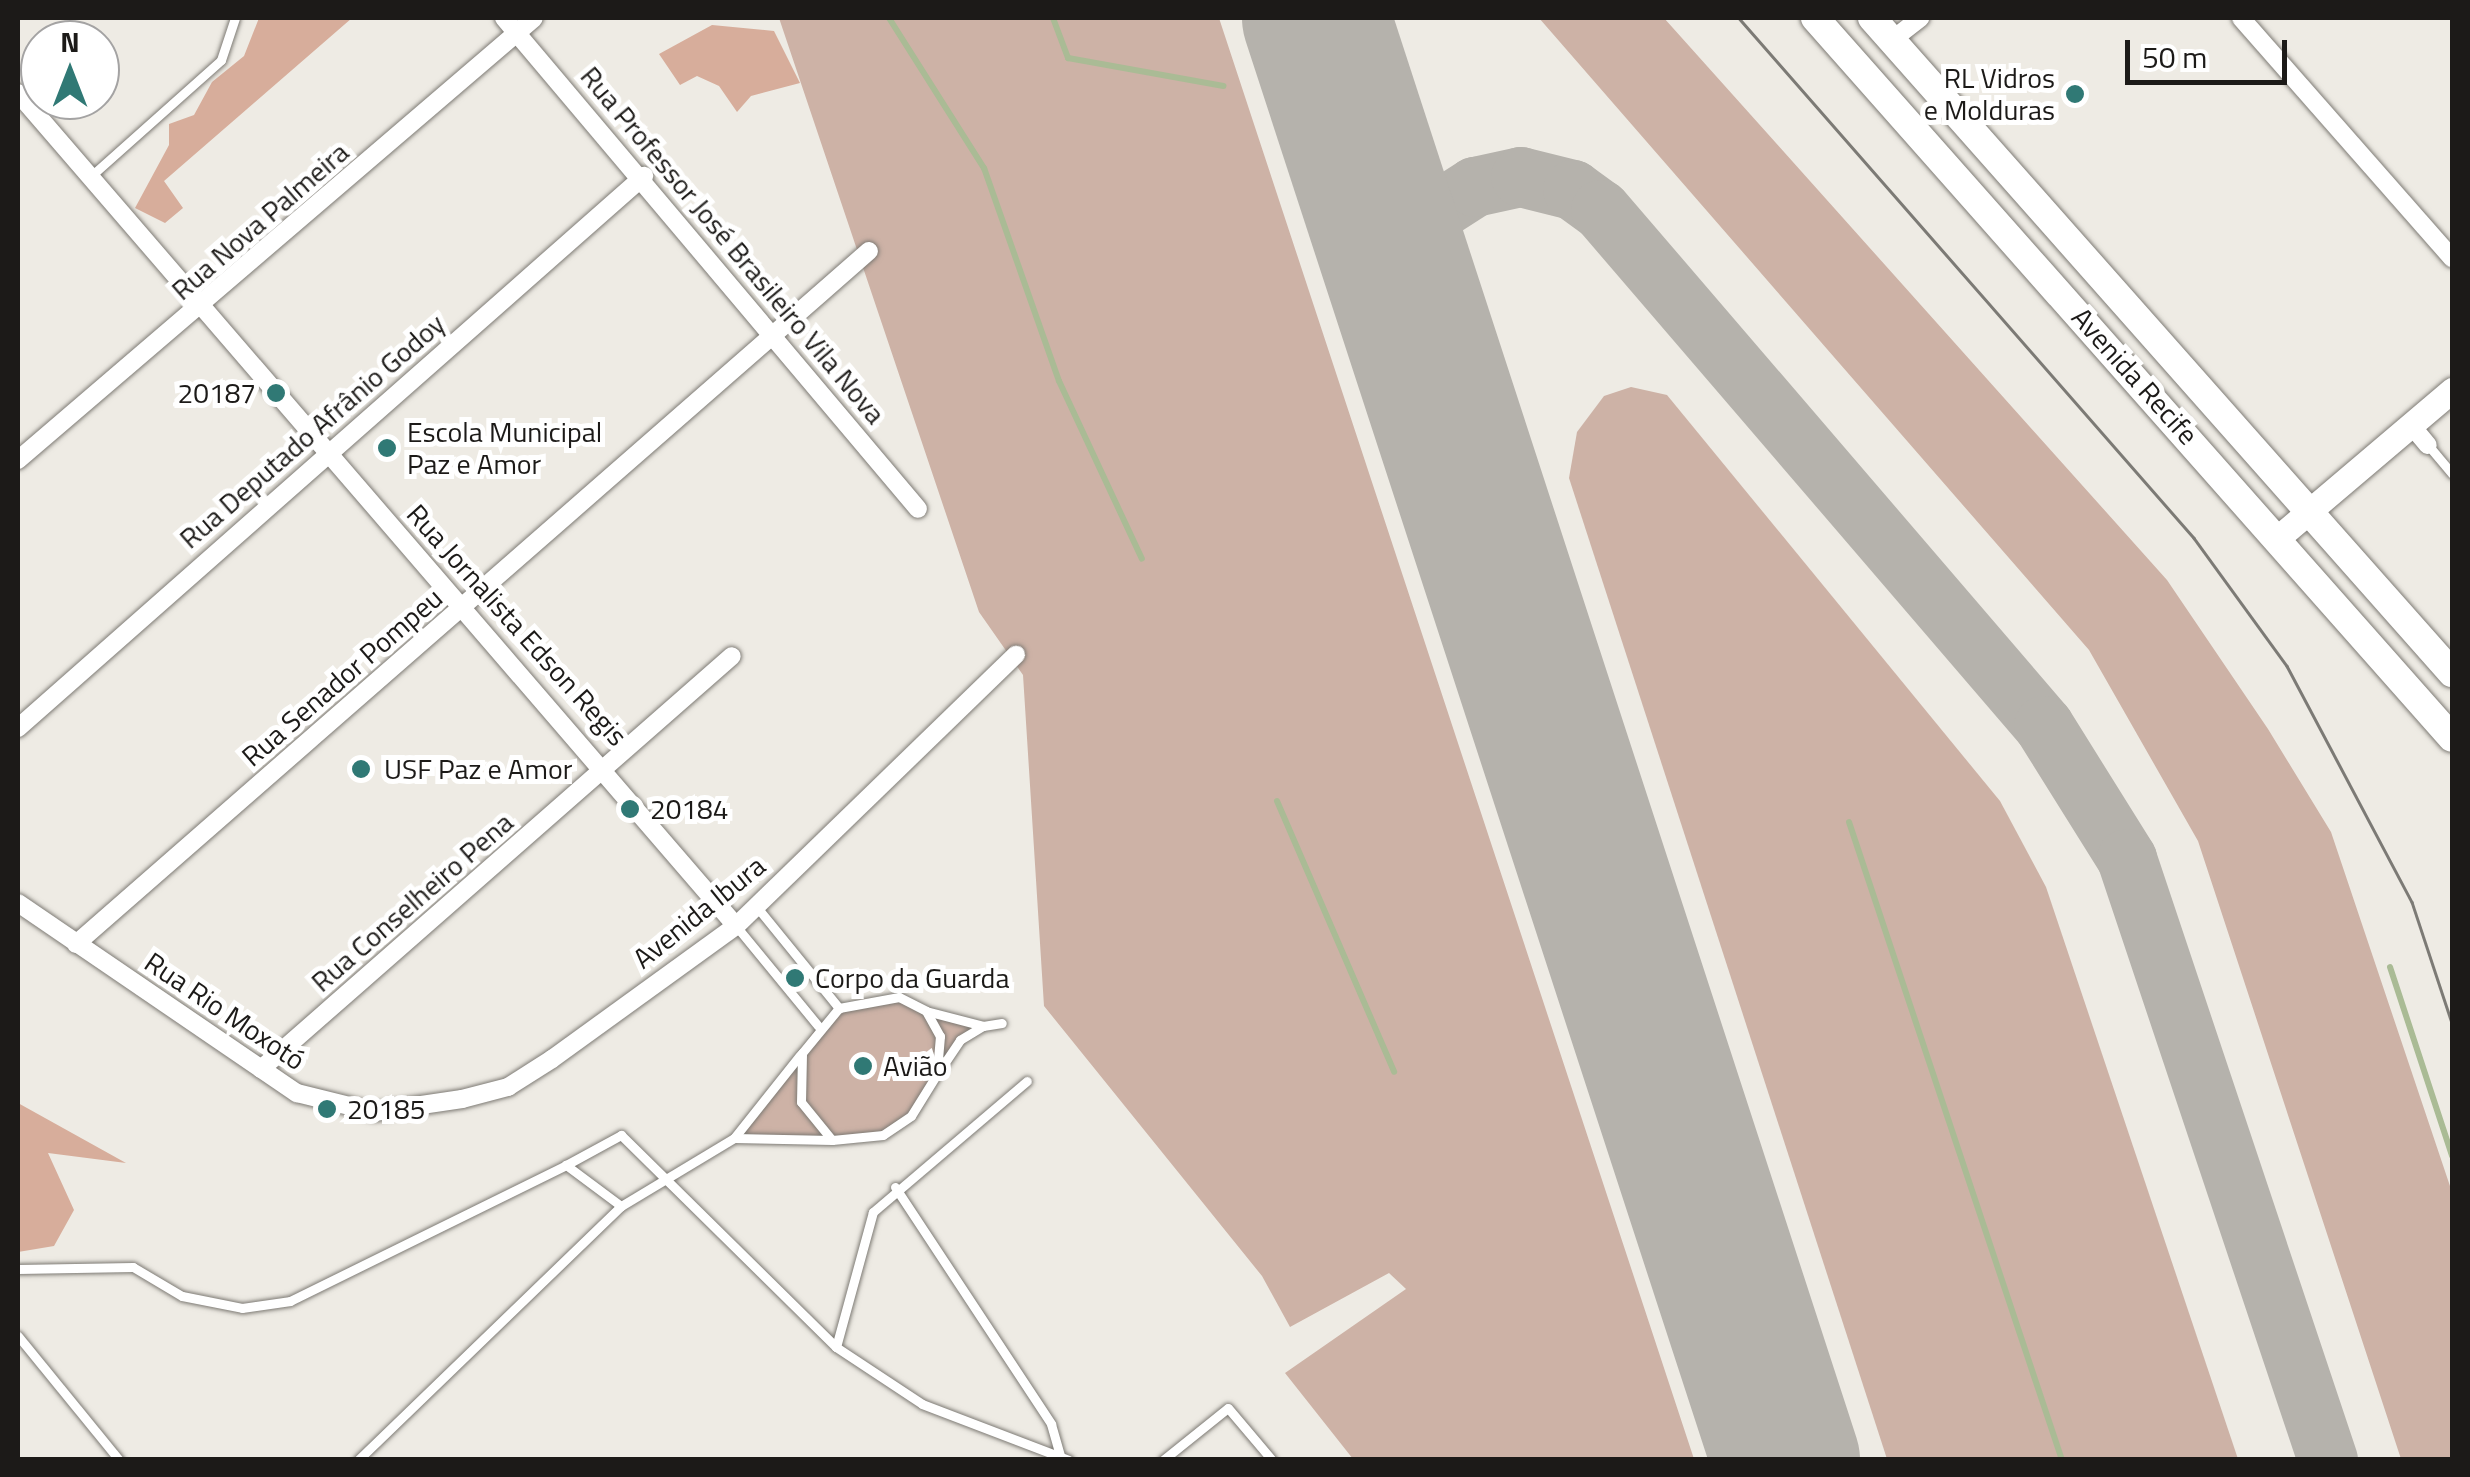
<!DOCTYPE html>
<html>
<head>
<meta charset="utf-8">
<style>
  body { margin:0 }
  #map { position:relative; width:2470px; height:1477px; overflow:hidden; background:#eeebe4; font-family:"Titillium Web",sans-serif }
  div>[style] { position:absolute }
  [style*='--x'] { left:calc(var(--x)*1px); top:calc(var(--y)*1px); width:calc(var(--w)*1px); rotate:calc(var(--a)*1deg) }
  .green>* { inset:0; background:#cdb2a6 }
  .forest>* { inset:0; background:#d7ad9b }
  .stream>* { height:6px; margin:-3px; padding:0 3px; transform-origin:3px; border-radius:3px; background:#aabb95 }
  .taxiway>* { height:60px; margin:-30px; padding:0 30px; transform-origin:30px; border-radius:30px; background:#b5b2ac }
  .runway>* { height:148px; margin:-74px; padding:0 74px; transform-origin:74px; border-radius:74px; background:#b5b2ac }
  .roads { filter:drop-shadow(0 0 2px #7d7a74) drop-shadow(0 0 2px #7d7a74) }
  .service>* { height:9px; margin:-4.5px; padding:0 4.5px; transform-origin:4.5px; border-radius:4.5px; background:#fff }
  .minor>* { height:18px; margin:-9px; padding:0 9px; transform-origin:9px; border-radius:9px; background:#fff }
  .secondary>* { height:25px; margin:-12.5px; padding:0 12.5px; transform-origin:12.5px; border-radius:12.5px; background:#fff }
  .primary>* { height:28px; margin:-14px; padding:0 14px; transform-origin:14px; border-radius:14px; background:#fff }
  .tram>* { height:2.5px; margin:-1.25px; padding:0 1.25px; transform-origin:1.25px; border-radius:1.25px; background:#7c7a75 }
  .dots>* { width:28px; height:28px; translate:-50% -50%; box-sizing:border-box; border:5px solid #fff; border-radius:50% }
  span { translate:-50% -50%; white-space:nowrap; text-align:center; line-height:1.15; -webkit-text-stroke:10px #fff; paint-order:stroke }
  .poi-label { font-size:28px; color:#1c1a18 }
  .right { translate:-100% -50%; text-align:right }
  .left { translate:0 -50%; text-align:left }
  .street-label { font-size:28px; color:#1c1a18 }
  .frame { position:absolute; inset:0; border:20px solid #1c1a18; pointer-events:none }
  .north { position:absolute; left:20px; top:20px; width:100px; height:100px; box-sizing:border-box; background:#fff; border:2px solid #a4a3a3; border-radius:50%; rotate:0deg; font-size:28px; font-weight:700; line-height:40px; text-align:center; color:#1c1a18 }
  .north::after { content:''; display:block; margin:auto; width:35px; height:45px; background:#307975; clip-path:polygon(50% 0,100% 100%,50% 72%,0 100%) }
  .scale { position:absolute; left:2125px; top:40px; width:162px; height:45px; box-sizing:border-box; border:5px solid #1c1a18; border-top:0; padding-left:12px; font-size:30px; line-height:35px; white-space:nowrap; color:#1c1a18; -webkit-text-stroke:8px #fff; paint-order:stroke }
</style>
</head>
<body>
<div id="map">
  <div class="green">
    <i style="clip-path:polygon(779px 18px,1219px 18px,1694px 1459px,1353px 1459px,1285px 1373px,1406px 1289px,1389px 1273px,1290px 1327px,1262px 1276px,1044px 1006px,1023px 675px,979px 612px)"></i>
    <i style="clip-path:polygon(1539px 18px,1664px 18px,2167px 580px,2268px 729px,2331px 832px,2452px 1192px,2452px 1459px,2401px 1459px,2198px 841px,2089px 650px)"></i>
    <i style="clip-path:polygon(1631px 387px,1667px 395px,2000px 801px,2046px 887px,2238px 1459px,1887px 1459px,1569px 478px,1577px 432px,1604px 396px)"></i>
    <i style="clip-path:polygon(899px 997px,983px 1026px,960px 1040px,926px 1098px,883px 1135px,856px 1143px,734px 1138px,818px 1026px,863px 999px)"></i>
  </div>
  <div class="forest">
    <i style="clip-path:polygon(259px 18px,352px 18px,164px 181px,183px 208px,165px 223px,135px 208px,169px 145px,169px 124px,194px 115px,212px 82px,244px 56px)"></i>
    <i style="clip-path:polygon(712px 25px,774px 31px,800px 83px,751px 96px,737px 112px,719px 86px,697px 76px,680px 85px,659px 54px)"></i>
    <i style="clip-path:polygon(18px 1103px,126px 1163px,48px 1153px,74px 1210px,54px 1246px,18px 1252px)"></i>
  </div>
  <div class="stream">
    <i style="--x:889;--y:18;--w:178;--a:57.7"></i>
    <i style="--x:984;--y:168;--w:226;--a:70.6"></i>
    <i style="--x:1059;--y:381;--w:196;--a:65"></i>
    <i style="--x:1053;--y:18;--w:43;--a:69.4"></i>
    <i style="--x:1068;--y:58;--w:158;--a:10.2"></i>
    <i style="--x:1277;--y:801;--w:295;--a:66.6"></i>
    <i style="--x:1849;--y:822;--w:673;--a:71.54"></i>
    <i style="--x:2390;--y:967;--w:199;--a:71.8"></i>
  </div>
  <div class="taxiway">
    <i style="--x:1418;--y:331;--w:77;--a:-93"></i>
    <i style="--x:1414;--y:254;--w:51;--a:-60.4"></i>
    <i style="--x:1439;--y:210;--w:43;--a:-32.6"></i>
    <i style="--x:1475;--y:187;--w:47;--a:-12.3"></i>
    <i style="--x:1521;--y:177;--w:54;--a:14"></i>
    <i style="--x:1573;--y:190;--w:34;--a:36"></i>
    <i style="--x:1601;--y:210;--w:680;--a:49.35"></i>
    <i style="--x:2044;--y:726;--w:157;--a:58"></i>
    <i style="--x:2127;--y:859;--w:634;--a:71.51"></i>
  </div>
  <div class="runway">
    <i style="--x:1316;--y:18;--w:1517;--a:71.95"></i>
  </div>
  <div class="roads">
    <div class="service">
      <i style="--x:91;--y:176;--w:174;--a:-41.7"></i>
      <i style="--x:221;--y:60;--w:44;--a:-71.6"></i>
      <i style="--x:2428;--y:445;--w:38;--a:50"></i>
      <i style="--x:756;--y:906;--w:132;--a:50.9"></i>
      <i style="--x:736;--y:926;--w:129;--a:50.6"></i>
      <i style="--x:899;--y:997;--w:30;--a:27"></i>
      <i style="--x:926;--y:1011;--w:29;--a:61"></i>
      <i style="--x:940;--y:1036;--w:38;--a:95"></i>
      <i style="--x:937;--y:1074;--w:49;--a:121.8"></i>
      <i style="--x:911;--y:1116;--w:34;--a:146"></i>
      <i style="--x:883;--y:1135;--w:51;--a:174.4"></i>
      <i style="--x:832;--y:1140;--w:49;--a:-129.2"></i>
      <i style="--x:801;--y:1102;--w:49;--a:-88.8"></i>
      <i style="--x:802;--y:1053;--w:58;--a:-50.6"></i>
      <i style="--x:839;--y:1008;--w:61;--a:-10.4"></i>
      <i style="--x:926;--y:1011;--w:59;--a:14.7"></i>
      <i style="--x:983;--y:1026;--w:27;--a:149"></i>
      <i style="--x:960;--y:1040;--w:37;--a:124"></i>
      <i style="--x:983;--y:1026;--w:19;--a:-9"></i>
      <i style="--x:800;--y:1055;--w:106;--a:128.5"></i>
      <i style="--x:734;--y:1138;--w:98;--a:1.2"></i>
      <i style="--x:895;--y:1187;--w:284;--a:56.6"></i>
      <i style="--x:1051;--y:1424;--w:32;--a:74"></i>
      <i style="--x:621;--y:1206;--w:69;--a:-143.3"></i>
      <i style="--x:566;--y:1165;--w:63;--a:-28.6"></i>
      <i style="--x:621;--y:1135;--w:302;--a:44.6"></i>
      <i style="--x:836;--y:1347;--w:103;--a:33.5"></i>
      <i style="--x:922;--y:1404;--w:157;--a:20.9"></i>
      <i style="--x:18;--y:1269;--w:115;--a:-1"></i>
      <i style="--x:133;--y:1267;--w:57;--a:30.6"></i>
      <i style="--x:182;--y:1296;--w:61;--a:11.3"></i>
      <i style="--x:242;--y:1308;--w:49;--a:-8.3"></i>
      <i style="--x:290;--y:1301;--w:308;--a:-26.2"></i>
      <i style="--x:18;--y:1336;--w:160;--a:50.8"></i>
      <i style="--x:836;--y:1347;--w:140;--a:-74.7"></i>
      <i style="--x:873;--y:1212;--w:202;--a:-40.4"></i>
      <i style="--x:358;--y:1460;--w:366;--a:-44"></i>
      <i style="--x:621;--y:1206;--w:132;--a:-31"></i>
      <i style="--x:1163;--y:1460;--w:83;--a:-38.7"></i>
      <i style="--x:1228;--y:1408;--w:68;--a:49.8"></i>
    </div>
    <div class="minor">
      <i style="--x:504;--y:18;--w:642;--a:49.86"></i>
      <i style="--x:2241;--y:18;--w:320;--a:48.7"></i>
      <i style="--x:1892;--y:40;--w:36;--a:-38"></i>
      <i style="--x:18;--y:93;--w:1100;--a:49.24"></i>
      <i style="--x:2411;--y:425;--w:26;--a:50"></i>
      <i style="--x:18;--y:460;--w:679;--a:-40.58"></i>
      <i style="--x:18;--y:728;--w:835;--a:-41.41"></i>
      <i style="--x:18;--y:903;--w:338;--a:34.3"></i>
      <i style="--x:297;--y:1093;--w:79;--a:13.9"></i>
      <i style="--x:374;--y:1112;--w:89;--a:-8.4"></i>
      <i style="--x:462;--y:1099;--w:48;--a:-14.6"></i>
      <i style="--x:508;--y:1087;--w:52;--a:-32.5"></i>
      <i style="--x:552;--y:1059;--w:227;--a:-35.9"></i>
      <i style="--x:736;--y:926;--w:390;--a:-44.1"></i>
      <i style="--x:76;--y:944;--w:1053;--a:-41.15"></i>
      <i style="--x:261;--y:1069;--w:626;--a:-41.25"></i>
    </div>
    <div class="secondary">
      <i style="--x:2280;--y:536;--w:226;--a:-40.3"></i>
    </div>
    <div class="primary">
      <i style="--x:1815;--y:18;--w:961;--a:48.5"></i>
      <i style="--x:1872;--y:18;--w:875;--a:48.48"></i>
    </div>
  </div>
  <div class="tram">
    <i style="--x:1739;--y:18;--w:691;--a:48.81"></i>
    <i style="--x:2194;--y:538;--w:158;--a:54"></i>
    <i style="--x:2287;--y:666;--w:267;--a:62.1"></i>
    <i style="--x:2412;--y:902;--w:127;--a:71.7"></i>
  </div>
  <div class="dots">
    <i style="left:2075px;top:94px;background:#307975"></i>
    <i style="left:276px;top:393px;background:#307975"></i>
    <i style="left:387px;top:448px;background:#307975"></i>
    <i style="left:361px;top:769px;background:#307975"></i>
    <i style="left:630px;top:809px;background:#307975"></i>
    <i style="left:795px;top:978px;background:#307975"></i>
    <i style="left:863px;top:1066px;background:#307975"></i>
    <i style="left:327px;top:1109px;background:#307975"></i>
  </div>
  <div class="poi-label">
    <span class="right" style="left:2055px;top:94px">RL Vidros<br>e Molduras</span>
    <span class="right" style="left:256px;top:393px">20187</span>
    <span class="left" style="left:407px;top:448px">Escola Municipal<br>Paz e Amor</span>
    <span class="left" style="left:384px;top:769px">USF Paz e Amor</span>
    <span class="left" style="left:650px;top:809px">20184</span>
    <span class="left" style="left:815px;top:978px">Corpo da Guarda</span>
    <span class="left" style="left:883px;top:1066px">Avião</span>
    <span class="left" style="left:347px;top:1109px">20185</span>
  </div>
  <div class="street-label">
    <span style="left:260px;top:221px;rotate:-41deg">Rua Nova Palmeira</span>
    <span style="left:733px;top:245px;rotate:50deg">Rua Professor José Brasileiro Vila Nova</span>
    <span style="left:2135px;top:376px;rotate:48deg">Avenida Recife</span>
    <span style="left:312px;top:431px;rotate:-41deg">Rua Deputado Afrânio Godoy</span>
    <span style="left:517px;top:625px;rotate:48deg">Rua Jornalista Edson Regis</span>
    <span style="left:342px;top:677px;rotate:-41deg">Rua Senador Pompeu</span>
    <span style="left:412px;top:902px;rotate:-41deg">Rua Conselheiro Pena</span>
    <span style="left:699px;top:912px;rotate:-39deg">Avenida Ibura</span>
    <span style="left:225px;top:1011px;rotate:34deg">Rua Rio Moxotó</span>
  </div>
  <div class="frame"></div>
  <div class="north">N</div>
  <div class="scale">50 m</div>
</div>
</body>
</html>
